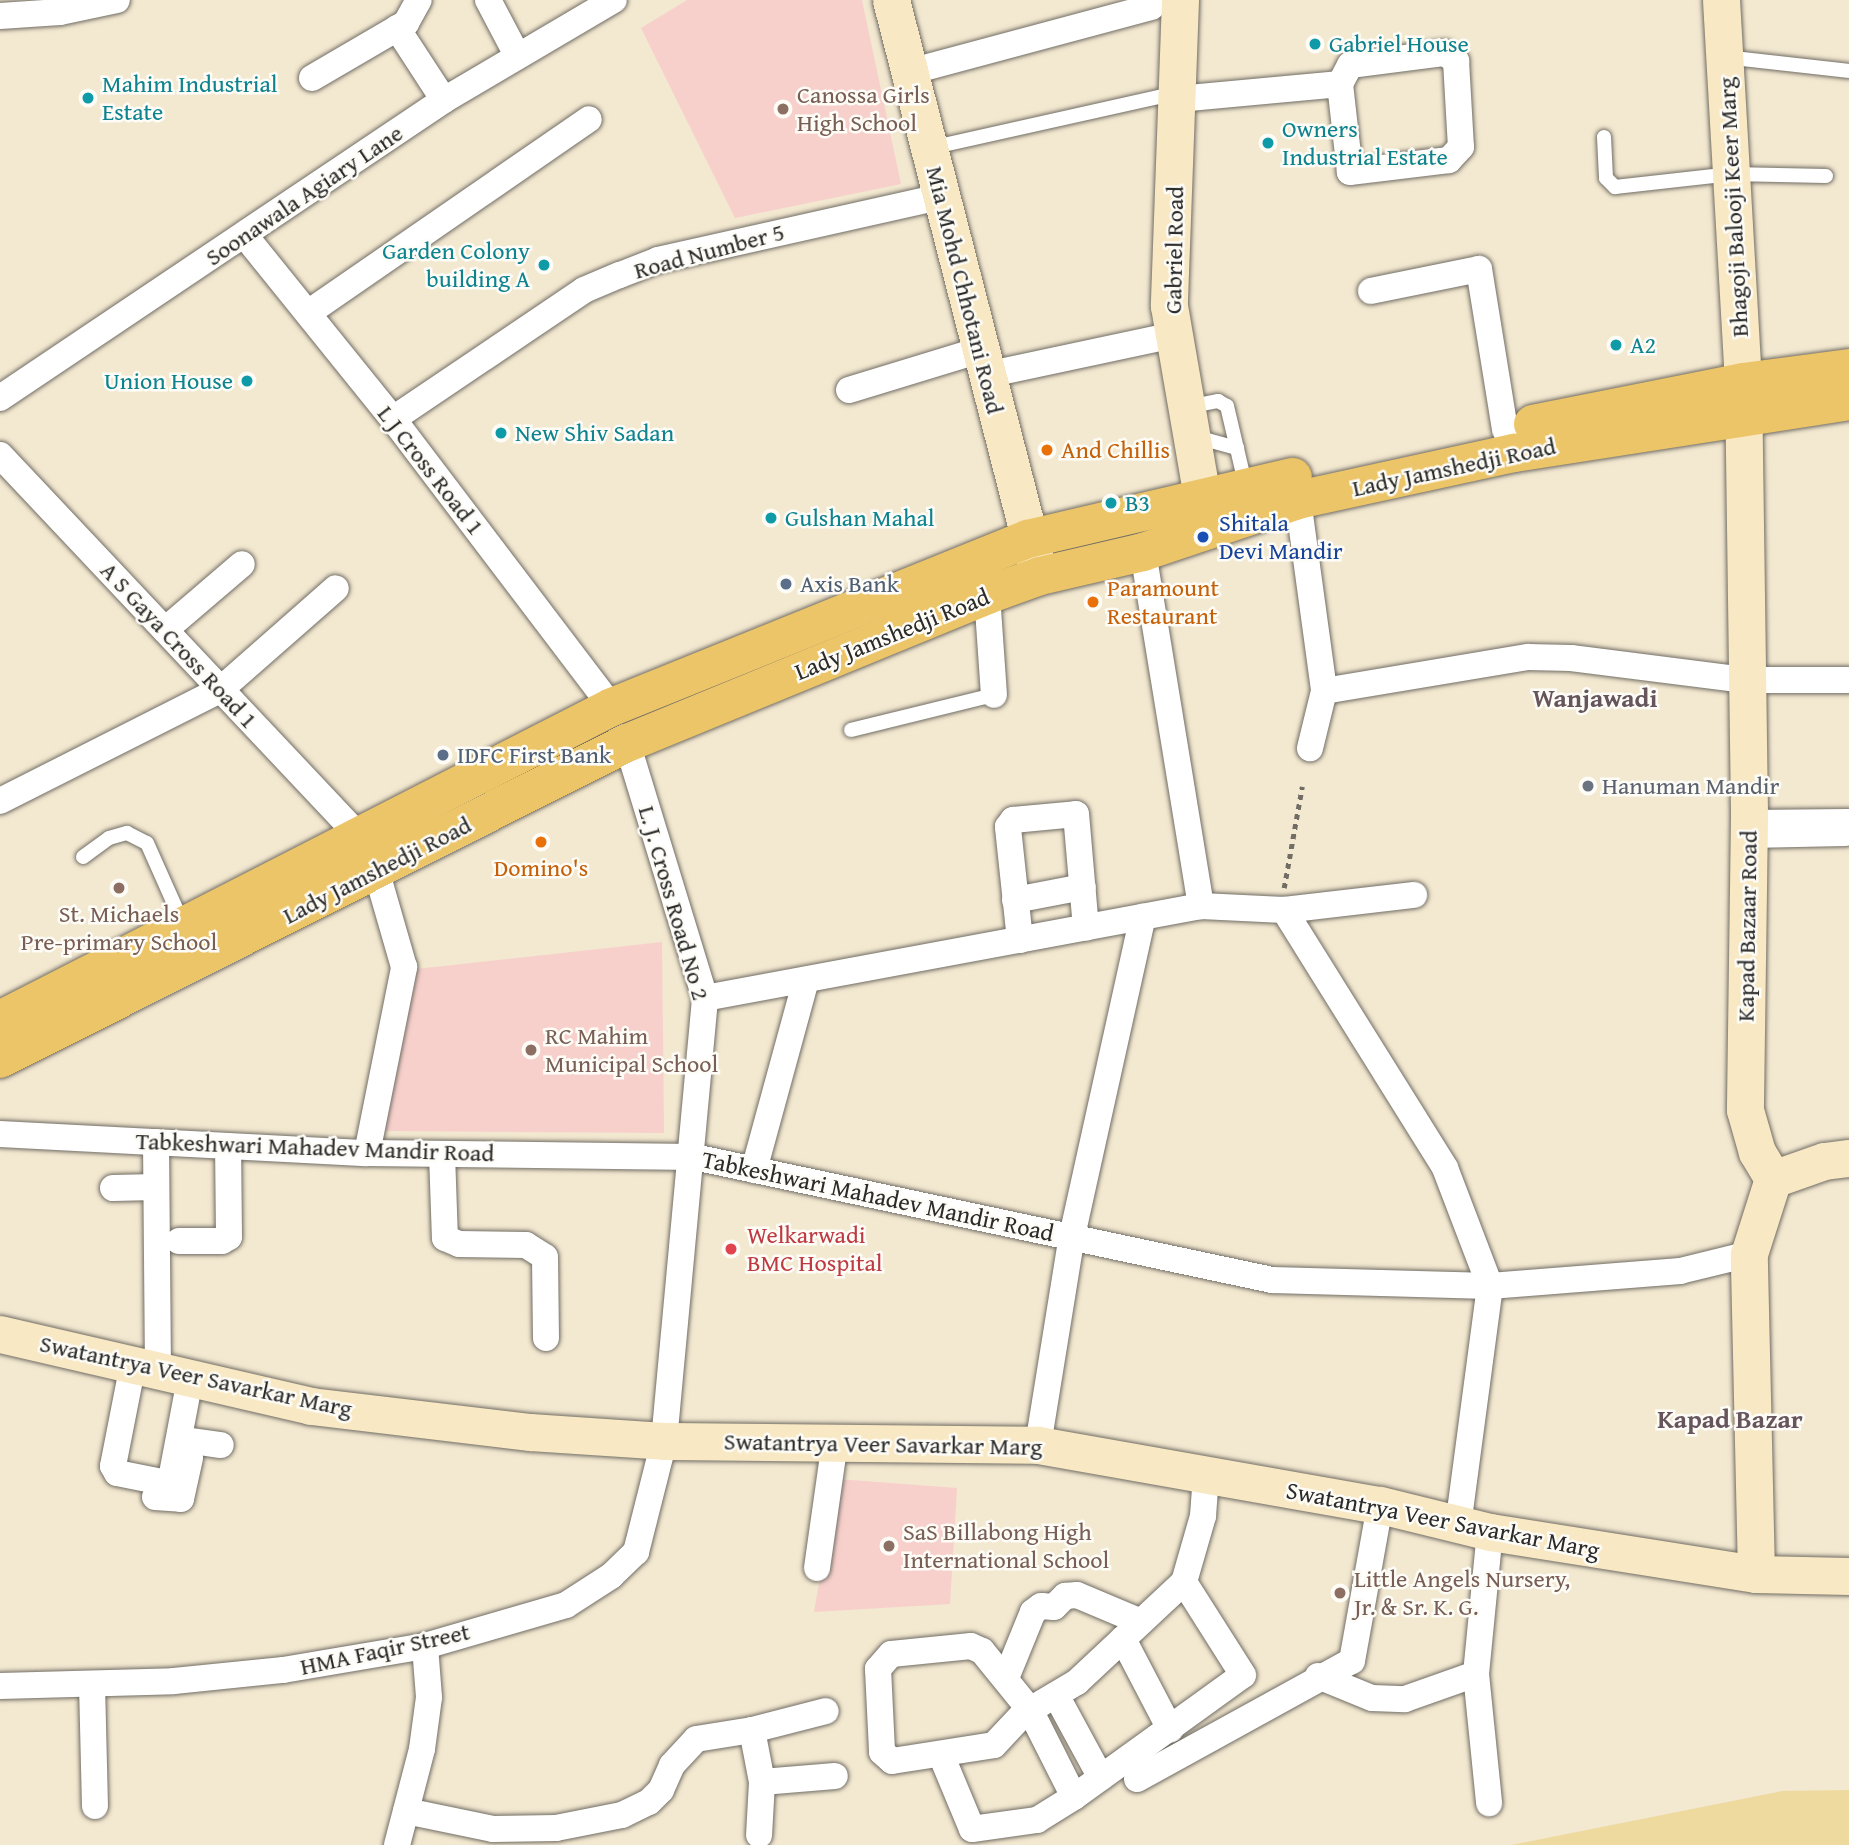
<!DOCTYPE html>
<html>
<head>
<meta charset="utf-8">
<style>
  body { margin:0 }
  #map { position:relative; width:1849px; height:1845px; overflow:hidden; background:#f3e8d0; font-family:"Gentium Book Plus",serif }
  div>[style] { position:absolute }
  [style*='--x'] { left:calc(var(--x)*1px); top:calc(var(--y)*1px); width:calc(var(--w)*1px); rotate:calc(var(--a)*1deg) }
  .built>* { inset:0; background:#f7d0cc }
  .sand>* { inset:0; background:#eeda9e }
  .path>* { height:4.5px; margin-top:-2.25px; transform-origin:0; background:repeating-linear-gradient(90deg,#716d65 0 5px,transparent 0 10px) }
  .roads { filter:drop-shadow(0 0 2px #716d65) drop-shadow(0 0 2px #716d65) }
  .lane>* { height:14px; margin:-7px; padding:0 7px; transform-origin:7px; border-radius:7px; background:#fff }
  .street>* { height:26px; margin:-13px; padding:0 13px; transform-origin:13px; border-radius:13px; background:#fff }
  .secondary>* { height:37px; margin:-18.5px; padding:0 18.5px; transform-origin:18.5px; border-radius:18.5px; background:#f8e8c3 }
  .primary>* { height:38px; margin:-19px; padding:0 19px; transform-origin:19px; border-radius:19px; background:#edc569 }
  .dots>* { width:19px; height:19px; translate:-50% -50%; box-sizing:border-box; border:4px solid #fdfcf7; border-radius:50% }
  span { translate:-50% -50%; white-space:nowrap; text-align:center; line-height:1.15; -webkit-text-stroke:5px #fdfcf7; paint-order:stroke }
  .culture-label { font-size:24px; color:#0d838f }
  .left { translate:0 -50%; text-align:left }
  .right { translate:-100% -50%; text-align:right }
  .education-label { font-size:24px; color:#785e54 }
  .street-label { font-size:24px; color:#2b2b2b }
  .food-label { font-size:24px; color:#c56008 }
  .transit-label { font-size:24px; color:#164399 }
  .service-label { font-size:24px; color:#4e5e75 }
  .worship-label { font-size:24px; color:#5b616d }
  .health-label { font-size:24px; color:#be3a42 }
  .neighbourhood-label { font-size:26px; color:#66555c; font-weight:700 }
</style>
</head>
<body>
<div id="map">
  <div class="built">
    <i style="clip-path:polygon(687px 0,862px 0,901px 184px,735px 218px,641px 28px)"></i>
    <i style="clip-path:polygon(662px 942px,664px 1133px,383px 1131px,416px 969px)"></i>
    <i style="clip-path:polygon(837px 1479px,957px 1488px,950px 1604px,814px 1612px)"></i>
  </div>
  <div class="sand">
    <i style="clip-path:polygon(1849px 1790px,1849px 1845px,1511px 1845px,1782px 1791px)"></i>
  </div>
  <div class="path">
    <i style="--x:1284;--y:888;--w:103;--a:-79.9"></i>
  </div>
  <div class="roads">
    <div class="lane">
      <i style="--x:1725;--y:57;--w:125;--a:6.4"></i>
      <i style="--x:1604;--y:137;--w:41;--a:87.2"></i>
      <i style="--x:1606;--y:178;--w:13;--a:45"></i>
      <i style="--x:1615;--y:187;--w:117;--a:-6.4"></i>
      <i style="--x:1731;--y:174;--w:95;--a:1.2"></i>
      <i style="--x:930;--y:148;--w:253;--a:-12.6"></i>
      <i style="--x:1187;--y:407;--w:32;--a:-11"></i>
      <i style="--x:1218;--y:401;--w:10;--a:29"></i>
      <i style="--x:1227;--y:406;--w:83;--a:76.8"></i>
      <i style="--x:1193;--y:436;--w:46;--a:15.3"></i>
      <i style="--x:851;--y:730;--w:147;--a:-13.8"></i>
      <i style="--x:1749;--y:817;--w:100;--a:-0.6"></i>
      <i style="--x:83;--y:857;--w:32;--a:-36"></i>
      <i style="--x:109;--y:838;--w:19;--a:-16"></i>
      <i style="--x:127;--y:833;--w:22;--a:27"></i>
      <i style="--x:147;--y:843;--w:89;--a:66"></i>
    </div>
    <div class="street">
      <i style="--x:488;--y:0;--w:62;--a:62.2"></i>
      <i style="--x:0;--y:16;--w:60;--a:-3.8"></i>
      <i style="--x:60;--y:12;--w:58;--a:-11.9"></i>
      <i style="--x:397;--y:28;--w:86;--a:56.9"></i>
      <i style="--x:909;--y:72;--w:251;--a:-15"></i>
      <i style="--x:312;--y:78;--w:109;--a:-30.3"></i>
      <i style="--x:406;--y:23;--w:26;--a:-61"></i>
      <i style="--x:1178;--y:99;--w:163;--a:-5.3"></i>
      <i style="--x:1340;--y:84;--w:21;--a:-62"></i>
      <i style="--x:1350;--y:65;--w:96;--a:-7.2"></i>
      <i style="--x:1445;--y:53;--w:14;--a:36"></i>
      <i style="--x:1456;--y:61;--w:86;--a:86.7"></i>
      <i style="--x:1461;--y:147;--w:18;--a:133"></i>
      <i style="--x:1449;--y:160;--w:100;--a:173.1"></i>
      <i style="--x:1350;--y:172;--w:89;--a:-96.5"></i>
      <i style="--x:246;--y:237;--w:234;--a:51.1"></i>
      <i style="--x:393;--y:419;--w:362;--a:52.8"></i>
      <i style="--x:1371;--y:291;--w:110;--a:-11.5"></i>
      <i style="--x:1479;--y:269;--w:163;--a:80.8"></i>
      <i style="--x:308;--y:313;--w:341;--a:-34.6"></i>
      <i style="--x:986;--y:375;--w:192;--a:-12"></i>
      <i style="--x:849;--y:390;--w:137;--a:-17"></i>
      <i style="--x:0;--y:398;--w:535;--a:-33.87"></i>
      <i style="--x:444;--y:100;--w:197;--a:-30.5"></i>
      <i style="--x:393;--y:419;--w:230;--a:-34"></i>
      <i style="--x:584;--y:290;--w:39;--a:-23"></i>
      <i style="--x:620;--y:275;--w:41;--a:-21.5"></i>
      <i style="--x:658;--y:260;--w:288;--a:-12.6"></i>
      <i style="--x:0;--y:455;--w:522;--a:46.71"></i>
      <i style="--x:1298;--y:500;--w:193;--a:82.2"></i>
      <i style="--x:1324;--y:691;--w:59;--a:103.8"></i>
      <i style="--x:1143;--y:552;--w:359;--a:80.7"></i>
      <i style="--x:987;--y:595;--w:100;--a:86"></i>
      <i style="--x:165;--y:630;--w:101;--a:-40.6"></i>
      <i style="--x:1324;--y:691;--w:207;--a:-9.5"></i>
      <i style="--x:1528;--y:657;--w:43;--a:1.3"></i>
      <i style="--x:1571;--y:658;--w:176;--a:7.2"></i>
      <i style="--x:1746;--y:680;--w:103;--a:0"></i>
      <i style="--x:0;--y:801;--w:246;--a:-26.8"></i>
      <i style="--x:220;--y:690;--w:154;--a:-41.3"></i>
      <i style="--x:1749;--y:835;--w:96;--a:-1.2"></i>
      <i style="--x:1015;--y:900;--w:69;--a:-10.8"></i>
      <i style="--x:1284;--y:910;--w:131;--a:-6.6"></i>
      <i style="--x:1020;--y:940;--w:114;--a:-96.1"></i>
      <i style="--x:1008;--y:827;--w:9;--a:-54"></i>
      <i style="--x:1013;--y:820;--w:63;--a:-5.4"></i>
      <i style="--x:1076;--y:814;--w:114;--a:85"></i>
      <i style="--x:705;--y:998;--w:504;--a:-10.51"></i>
      <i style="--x:1201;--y:906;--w:83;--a:2.8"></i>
      <i style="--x:1284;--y:910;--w:304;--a:58"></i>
      <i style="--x:1445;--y:1168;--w:126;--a:69.1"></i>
      <i style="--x:1490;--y:1286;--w:243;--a:97.6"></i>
      <i style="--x:0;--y:1134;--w:367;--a:3"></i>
      <i style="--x:367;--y:1153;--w:327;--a:0.7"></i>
      <i style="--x:694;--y:1157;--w:591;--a:12.01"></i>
      <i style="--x:1272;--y:1280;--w:218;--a:1.6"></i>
      <i style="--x:1490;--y:1286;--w:191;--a:-4.5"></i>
      <i style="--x:1680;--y:1271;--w:71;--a:-13.8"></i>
      <i style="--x:156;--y:1142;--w:229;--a:89.5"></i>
      <i style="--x:367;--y:1153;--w:190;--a:-78.7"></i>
      <i style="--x:404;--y:967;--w:101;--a:-106.1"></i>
      <i style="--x:442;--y:1154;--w:84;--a:88"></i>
      <i style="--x:445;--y:1238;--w:15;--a:23"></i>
      <i style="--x:459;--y:1244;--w:67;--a:0.9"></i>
      <i style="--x:526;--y:1245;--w:22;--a:32"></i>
      <i style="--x:545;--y:1257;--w:81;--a:89.3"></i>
      <i style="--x:754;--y:1170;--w:197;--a:-74.7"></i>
      <i style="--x:113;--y:1188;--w:43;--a:-1.3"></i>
      <i style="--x:179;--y:1241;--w:43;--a:0"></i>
      <i style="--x:222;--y:1241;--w:8;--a:-30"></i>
      <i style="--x:229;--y:1237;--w:91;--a:-90.6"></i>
      <i style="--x:133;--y:1364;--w:104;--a:101.1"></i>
      <i style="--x:113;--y:1466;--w:8;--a:60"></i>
      <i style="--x:117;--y:1473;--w:46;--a:11.3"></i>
      <i style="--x:162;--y:1482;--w:9;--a:-18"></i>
      <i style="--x:171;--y:1479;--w:102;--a:-79.2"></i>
      <i style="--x:192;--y:1441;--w:29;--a:8"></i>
      <i style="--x:1038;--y:1445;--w:212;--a:-80.8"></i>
      <i style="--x:1072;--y:1236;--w:327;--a:-77.5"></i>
      <i style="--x:155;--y:1497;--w:26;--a:4"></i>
      <i style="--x:181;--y:1499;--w:42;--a:-77.6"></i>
      <i style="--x:817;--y:1568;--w:128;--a:-81.9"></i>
      <i style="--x:1123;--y:1639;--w:102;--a:62.4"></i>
      <i style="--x:1476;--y:1674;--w:130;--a:84.2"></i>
      <i style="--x:1318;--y:1676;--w:58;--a:22.2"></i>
      <i style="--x:1372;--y:1698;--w:33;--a:2"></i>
      <i style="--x:1405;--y:1699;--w:75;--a:-19.4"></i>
      <i style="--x:1476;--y:1674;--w:143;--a:-84.4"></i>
      <i style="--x:1006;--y:1678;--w:71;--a:-67.8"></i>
      <i style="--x:1033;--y:1612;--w:10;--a:-37"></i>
      <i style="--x:1041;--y:1606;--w:13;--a:4"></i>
      <i style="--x:1054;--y:1607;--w:16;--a:-45"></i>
      <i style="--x:1065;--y:1596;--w:12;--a:-5"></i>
      <i style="--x:1077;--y:1595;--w:69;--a:22.9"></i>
      <i style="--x:92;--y:1684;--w:122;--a:88.6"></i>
      <i style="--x:0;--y:1686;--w:174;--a:-1.6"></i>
      <i style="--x:174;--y:1681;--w:110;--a:-5.8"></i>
      <i style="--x:283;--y:1670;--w:144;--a:-9.6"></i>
      <i style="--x:425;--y:1646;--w:147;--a:-16.2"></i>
      <i style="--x:566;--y:1605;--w:54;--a:-32.8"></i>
      <i style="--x:611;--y:1576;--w:35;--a:-44"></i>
      <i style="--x:636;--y:1552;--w:114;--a:-75.8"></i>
      <i style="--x:664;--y:1441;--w:445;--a:-84.7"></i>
      <i style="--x:705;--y:998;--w:267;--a:-107"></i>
      <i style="--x:1056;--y:1695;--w:94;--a:61.5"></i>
      <i style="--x:752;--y:1730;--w:53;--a:79.1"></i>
      <i style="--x:762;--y:1782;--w:53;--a:93.2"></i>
      <i style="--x:942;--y:1757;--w:78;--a:67.4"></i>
      <i style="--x:972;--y:1829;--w:66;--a:-7.9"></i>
      <i style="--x:1037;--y:1820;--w:44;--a:-31.9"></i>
      <i style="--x:1074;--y:1797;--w:97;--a:-116.8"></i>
      <i style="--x:1030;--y:1710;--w:76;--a:-129.1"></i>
      <i style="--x:982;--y:1651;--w:12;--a:-156"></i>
      <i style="--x:971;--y:1646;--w:80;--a:174.3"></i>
      <i style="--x:891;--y:1654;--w:20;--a:131"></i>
      <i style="--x:878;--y:1669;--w:83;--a:87.2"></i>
      <i style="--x:882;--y:1752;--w:13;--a:42"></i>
      <i style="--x:892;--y:1761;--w:103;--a:-8.9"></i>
      <i style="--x:994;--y:1745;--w:42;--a:-46.9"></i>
      <i style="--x:1023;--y:1714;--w:8;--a:-30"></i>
      <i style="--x:1030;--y:1710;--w:55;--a:-30.8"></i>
      <i style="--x:1077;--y:1682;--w:146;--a:-43.1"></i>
      <i style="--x:1184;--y:1582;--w:69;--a:-73.9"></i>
      <i style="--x:1203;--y:1516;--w:41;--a:-85.8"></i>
      <i style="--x:1137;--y:1779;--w:245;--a:-28.8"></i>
      <i style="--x:1352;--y:1661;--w:158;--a:-79.8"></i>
      <i style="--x:762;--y:1782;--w:73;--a:-4.7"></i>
      <i style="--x:1074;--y:1797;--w:208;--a:-35.8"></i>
      <i style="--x:1243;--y:1675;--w:110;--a:-122.4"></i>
      <i style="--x:406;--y:1811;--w:89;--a:11.7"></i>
      <i style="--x:493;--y:1829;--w:63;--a:-0.9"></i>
      <i style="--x:556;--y:1828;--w:67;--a:-11.1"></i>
      <i style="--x:622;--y:1815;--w:30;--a:-26"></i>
      <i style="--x:649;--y:1802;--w:17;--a:-45"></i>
      <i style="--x:661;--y:1790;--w:27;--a:-66"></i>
      <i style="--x:672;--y:1765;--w:35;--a:-47"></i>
      <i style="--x:696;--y:1739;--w:57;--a:-9.1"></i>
      <i style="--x:752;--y:1730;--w:76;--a:-14.4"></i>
      <i style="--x:397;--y:1845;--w:99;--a:-75.4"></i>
      <i style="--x:422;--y:1749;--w:52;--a:-82.3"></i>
      <i style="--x:429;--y:1697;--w:51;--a:-94.5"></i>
    </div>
    <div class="secondary">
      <i style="--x:891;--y:0;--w:586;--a:75.58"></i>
      <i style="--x:1180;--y:0;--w:306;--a:92.1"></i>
      <i style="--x:1169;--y:306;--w:195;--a:80.2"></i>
      <i style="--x:1721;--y:0;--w:383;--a:86.7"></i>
      <i style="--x:1743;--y:382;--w:435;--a:89.2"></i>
      <i style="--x:1749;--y:817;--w:293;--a:90.8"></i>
      <i style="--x:1745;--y:1110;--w:44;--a:74.1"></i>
      <i style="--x:1757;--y:1152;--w:31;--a:59"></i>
      <i style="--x:0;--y:1334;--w:319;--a:13"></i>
      <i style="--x:311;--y:1406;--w:221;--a:6.8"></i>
      <i style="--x:530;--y:1432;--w:134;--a:3.8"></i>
      <i style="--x:664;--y:1441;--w:374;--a:0.6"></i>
      <i style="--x:1038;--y:1445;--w:347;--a:10"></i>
      <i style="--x:1380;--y:1505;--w:113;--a:13.8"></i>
      <i style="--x:1490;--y:1532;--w:269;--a:9"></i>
      <i style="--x:1756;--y:1574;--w:93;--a:1.2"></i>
      <i style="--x:1756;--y:1574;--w:320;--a:-91.3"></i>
      <i style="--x:1749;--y:1254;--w:79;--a:-72.3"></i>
      <i style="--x:1773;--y:1179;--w:54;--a:-19.4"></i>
      <i style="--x:1824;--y:1161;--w:25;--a:-7"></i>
    </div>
    <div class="primary">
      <i style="--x:1533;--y:424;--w:214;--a:-11.3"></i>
      <i style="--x:1743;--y:382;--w:107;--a:-7.5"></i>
      <i style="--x:0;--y:1020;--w:687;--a:-27.09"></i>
      <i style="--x:612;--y:707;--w:449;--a:-22"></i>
      <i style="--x:1028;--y:539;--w:272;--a:-13.2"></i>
      <i style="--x:0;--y:1059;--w:702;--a:-26.75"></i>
      <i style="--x:627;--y:743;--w:389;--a:-22.3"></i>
      <i style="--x:987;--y:595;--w:56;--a:-19.7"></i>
      <i style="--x:1040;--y:576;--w:106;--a:-13.1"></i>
      <i style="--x:1143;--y:552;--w:163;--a:-18.5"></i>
      <i style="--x:1298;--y:500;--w:221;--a:-12.3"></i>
      <i style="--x:1514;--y:453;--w:339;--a:-8.8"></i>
    </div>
  </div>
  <div class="dots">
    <i style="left:1315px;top:44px;background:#0f9aa8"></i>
    <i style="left:88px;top:98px;background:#0f9aa8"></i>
    <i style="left:783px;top:109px;background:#8d6e63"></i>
    <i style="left:1268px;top:143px;background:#0f9aa8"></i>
    <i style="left:544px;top:265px;background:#0f9aa8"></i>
    <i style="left:1616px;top:345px;background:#0f9aa8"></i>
    <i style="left:247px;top:381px;background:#0f9aa8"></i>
    <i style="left:501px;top:433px;background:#0f9aa8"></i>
    <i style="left:1047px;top:450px;background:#e8710a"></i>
    <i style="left:1111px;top:503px;background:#0f9aa8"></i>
    <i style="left:771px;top:518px;background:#0f9aa8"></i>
    <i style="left:1203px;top:537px;background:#1a4fb4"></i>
    <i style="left:786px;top:584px;background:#5c6f8a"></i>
    <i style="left:1093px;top:602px;background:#e8710a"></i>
    <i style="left:443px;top:755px;background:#5c6f8a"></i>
    <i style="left:1588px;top:786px;background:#6b7280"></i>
    <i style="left:541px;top:842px;background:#e8710a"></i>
    <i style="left:119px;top:888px;background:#8d6e63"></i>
    <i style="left:531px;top:1050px;background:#8d6e63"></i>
    <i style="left:731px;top:1249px;background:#e0444e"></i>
    <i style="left:889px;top:1546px;background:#8d6e63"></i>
    <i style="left:1340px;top:1593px;background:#8d6e63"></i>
  </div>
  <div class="culture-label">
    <span class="left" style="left:1329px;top:44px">Gabriel House</span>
    <span class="left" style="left:102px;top:98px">Mahim Industrial<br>Estate</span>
    <span class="left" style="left:1282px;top:143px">Owners<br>Industrial Estate</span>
    <span class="right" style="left:530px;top:265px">Garden Colony<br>building A</span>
    <span class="left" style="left:1630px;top:345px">A2</span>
    <span class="right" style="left:233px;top:381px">Union House</span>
    <span class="left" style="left:515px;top:433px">New Shiv Sadan</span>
    <span class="left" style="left:1125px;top:503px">B3</span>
    <span class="left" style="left:785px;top:518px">Gulshan Mahal</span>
  </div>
  <div class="education-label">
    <span class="left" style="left:797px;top:109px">Canossa Girls<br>High School</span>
    <span style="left:119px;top:928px">St. Michaels<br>Pre-primary School</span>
    <span class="left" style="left:545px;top:1050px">RC Mahim<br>Municipal School</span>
    <span class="left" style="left:903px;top:1546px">SaS Billabong High<br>International School</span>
    <span class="left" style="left:1354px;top:1593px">Little Angels Nursery,<br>Jr. &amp; Sr. K. G.</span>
  </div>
  <div class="street-label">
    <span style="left:304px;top:195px;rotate:-34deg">Soonawala Agiary Lane</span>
    <span style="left:1733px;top:207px;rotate:-93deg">Bhagoji Balooji Keer Marg</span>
    <span style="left:1174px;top:250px;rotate:-89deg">Gabriel Road</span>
    <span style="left:709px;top:251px;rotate:-15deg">Road Number 5</span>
    <span style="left:965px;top:290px;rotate:76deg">Mia Mohd Chhotani Road</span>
    <span style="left:1454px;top:467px;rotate:-12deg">Lady Jamshedji Road</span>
    <span style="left:431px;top:470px;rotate:52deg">L J Cross Road 1</span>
    <span style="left:892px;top:634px;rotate:-22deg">Lady Jamshedji Road</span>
    <span style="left:179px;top:645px;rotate:47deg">A S Gaya Cross Road 1</span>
    <span style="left:377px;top:870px;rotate:-27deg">Lady Jamshedji Road</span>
    <span style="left:674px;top:903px;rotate:74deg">L. J. Cross Road No 2</span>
    <span style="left:1747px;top:926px;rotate:-89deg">Kapad Bazaar Road</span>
    <span style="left:315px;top:1147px;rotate:2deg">Tabkeshwari Mahadev Mandir Road</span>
    <span style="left:878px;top:1196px;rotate:12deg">Tabkeshwari Mahadev Mandir Road</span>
    <span style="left:196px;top:1376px;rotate:12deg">Swatantrya Veer Savarkar Marg</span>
    <span style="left:883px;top:1444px;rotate:1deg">Swatantrya Veer Savarkar Marg</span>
    <span style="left:1443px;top:1520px;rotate:11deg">Swatantrya Veer Savarkar Marg</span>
    <span style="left:385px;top:1649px;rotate:-12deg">HMA Faqir Street</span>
  </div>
  <div class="food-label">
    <span class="left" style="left:1061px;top:450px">And Chillis</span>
    <span class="left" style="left:1107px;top:602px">Paramount<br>Restaurant</span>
    <span style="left:541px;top:868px">Domino's</span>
  </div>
  <div class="transit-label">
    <span class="left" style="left:1219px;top:537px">Shitala<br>Devi Mandir</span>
  </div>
  <div class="service-label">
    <span class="left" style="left:800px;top:584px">Axis Bank</span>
    <span class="left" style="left:457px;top:755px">IDFC First Bank</span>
  </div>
  <div class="worship-label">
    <span class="left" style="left:1602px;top:786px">Hanuman Mandir</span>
  </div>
  <div class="health-label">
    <span class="left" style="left:747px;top:1249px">Welkarwadi<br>BMC Hospital</span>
  </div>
  <div class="neighbourhood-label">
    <span style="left:1595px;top:698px">Wanjawadi</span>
    <span style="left:1730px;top:1419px">Kapad Bazar</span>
  </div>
</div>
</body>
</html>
